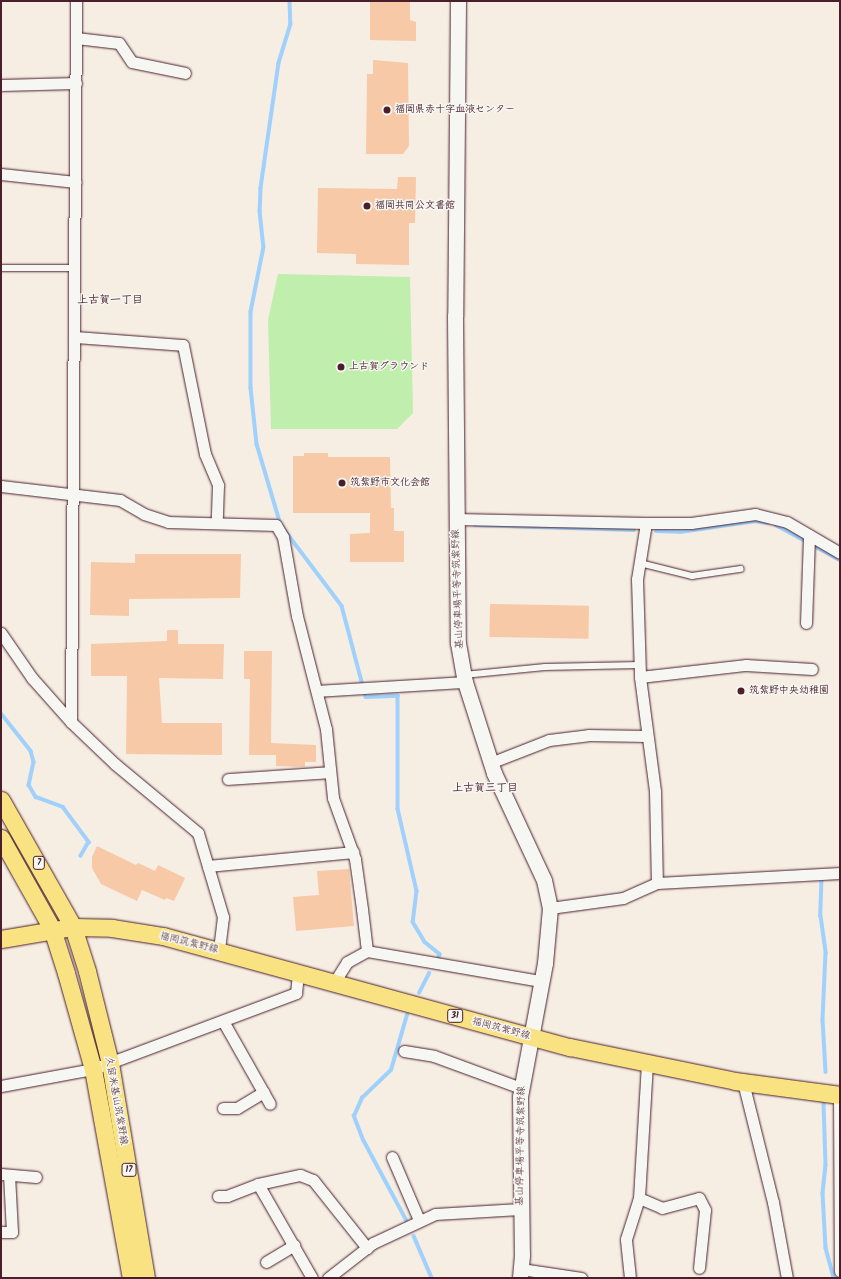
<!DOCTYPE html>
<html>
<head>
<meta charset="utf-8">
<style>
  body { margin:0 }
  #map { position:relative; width:841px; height:1279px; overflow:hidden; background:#f6ede3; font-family:Kalam,"Klee One",sans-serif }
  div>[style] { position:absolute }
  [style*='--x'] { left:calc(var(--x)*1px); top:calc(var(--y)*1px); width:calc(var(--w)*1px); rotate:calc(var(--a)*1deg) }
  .green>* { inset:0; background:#bfeead }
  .stream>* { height:3.5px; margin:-1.75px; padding:0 1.75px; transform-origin:1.75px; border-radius:1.75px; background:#9fd1fc }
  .building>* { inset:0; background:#f7c9a6; transform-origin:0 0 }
  .roads { filter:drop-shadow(0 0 1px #4a1f2b) drop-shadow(0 0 1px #4a1f2b) }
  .service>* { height:5.5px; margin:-2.75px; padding:0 2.75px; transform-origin:2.75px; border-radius:2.75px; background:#f6f6f2 }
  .minor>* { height:11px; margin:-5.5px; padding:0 5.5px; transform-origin:5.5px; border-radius:5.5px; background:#f6f6f2 }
  .secondary>* { height:15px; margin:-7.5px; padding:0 7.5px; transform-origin:7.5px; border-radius:7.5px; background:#f6f6f2 }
  .primary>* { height:17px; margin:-8.5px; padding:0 8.5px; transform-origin:8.5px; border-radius:8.5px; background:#f8e281 }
  .dots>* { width:11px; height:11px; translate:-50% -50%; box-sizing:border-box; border:2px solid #f6f6f2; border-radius:50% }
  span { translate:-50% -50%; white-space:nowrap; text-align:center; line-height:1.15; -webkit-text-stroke:3px #f6f6f2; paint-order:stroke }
  .shield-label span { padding:1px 3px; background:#f6f6f2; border:1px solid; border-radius:3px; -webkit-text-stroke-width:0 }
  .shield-label { font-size:9px; color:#4a1f2b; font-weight:700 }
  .poi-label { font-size:10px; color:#4a1f2b; font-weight:700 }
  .left { translate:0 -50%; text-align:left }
  .street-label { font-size:10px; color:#4a1f2b }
  .neighbourhood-label { font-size:11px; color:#4a1f2b; font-weight:700 }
  .frame { position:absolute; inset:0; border:2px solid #4a1f2b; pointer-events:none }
</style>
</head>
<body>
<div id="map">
  <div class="green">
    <i style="clip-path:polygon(278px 274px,410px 277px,413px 413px,397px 429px,271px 429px,268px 320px)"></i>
  </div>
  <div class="stream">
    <i style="--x:290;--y:1;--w:23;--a:88"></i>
    <i style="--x:291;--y:24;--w:41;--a:107.1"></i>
    <i style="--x:279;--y:63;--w:126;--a:98.2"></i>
    <i style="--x:261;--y:188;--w:23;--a:92"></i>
    <i style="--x:260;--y:211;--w:36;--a:84"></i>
    <i style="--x:264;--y:247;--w:66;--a:101.3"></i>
    <i style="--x:251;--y:312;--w:76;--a:90"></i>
    <i style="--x:251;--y:388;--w:56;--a:83.9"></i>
    <i style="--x:257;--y:444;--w:84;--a:73.5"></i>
    <i style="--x:281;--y:525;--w:101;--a:53"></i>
    <i style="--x:342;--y:606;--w:94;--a:75.2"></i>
    <i style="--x:366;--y:697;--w:32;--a:-2"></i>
    <i style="--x:398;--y:696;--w:113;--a:90"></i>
    <i style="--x:398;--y:809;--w:84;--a:77"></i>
    <i style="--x:417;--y:891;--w:31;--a:97"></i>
    <i style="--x:413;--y:922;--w:23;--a:59"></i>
    <i style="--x:425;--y:942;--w:19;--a:39"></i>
    <i style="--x:440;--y:954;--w:7;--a:106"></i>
    <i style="--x:475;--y:525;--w:159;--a:1.8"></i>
    <i style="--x:776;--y:525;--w:73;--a:28.7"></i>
    <i style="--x:656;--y:531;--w:24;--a:2"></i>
    <i style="--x:680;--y:532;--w:76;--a:-8.3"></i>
    <i style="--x:755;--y:521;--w:13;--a:9"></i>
    <i style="--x:1;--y:713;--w:48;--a:51.7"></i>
    <i style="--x:31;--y:751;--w:11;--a:75"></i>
    <i style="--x:34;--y:762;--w:24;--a:102"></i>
    <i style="--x:29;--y:785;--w:14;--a:60"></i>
    <i style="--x:36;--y:797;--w:29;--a:20"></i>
    <i style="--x:63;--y:807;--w:44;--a:53.4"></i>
    <i style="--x:89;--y:842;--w:16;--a:120"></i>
    <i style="--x:822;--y:878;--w:38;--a:92"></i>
    <i style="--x:821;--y:916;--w:37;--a:82"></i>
    <i style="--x:826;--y:953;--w:67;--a:92.6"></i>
    <i style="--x:823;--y:1020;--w:52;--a:86.7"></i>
    <i style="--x:419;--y:993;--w:22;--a:-63"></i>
    <i style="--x:824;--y:1104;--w:61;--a:88.1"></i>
    <i style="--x:826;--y:1165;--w:28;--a:96"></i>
    <i style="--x:823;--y:1193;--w:55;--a:86.9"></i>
    <i style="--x:826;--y:1248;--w:31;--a:75"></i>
    <i style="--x:407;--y:1222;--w:93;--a:-118.2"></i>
    <i style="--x:363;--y:1140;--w:26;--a:-111"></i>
    <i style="--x:354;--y:1116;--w:20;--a:-66"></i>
    <i style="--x:362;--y:1098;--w:40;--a:-44"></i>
    <i style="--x:391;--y:1070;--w:57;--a:-73.8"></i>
    <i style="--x:414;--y:1236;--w:46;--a:66.8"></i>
  </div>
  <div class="building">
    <i style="clip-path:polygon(370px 1px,410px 1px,410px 20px,416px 22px,416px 41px,370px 40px)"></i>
    <i style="clip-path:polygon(373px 60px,408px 63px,409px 146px,403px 154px,366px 154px,367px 74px,373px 74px)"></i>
    <i style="clip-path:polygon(398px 177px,416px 177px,415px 223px,409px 223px,409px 265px,356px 264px,356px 254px,317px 253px,318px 188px,397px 189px)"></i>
    <i style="clip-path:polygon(304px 453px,328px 453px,328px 457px,390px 457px,391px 508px,394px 508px,394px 531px,404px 531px,404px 562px,350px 562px,350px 534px,370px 533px,370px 513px,293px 513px,293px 456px,304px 456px)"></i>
    <i style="clip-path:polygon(135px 554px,241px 554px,240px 598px,129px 599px,129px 616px,90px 615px,91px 562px,135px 563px)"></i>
    <i style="left:490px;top:604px;width:99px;height:33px;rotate:1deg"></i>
    <i style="clip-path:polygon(167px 630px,178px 630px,178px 644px,224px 644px,223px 679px,159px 678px,162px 723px,222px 723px,222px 755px,126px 754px,127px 676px,91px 676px,91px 644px,167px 641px)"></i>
    <i style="clip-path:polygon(244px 651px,272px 651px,271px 743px,316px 745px,316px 762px,305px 762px,305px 767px,276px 766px,276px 755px,249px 755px,250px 679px,244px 679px)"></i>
    <i style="clip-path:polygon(97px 846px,136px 865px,138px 863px,155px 871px,158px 865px,185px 878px,174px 901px,166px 898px,165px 900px,142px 890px,137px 901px,101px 884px,92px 868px,92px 857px)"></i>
    <i style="clip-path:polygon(349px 869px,354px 926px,296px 931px,293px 897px,319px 895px,317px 871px)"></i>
  </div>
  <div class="roads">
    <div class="service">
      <i style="--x:1;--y:268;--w:74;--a:0"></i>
      <i style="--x:640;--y:563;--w:54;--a:14"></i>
      <i style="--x:692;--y:576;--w:49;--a:-8.3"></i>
      <i style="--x:464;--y:675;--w:81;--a:-5.6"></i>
      <i style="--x:545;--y:667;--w:94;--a:-1.2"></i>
    </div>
    <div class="minor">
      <i style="--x:76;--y:38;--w:43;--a:6.6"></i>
      <i style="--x:119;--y:43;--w:23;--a:56"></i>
      <i style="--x:132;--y:62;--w:54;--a:11.7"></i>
      <i style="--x:1;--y:85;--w:75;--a:-1.5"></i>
      <i style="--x:1;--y:174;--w:75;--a:6.1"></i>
      <i style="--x:74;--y:337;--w:109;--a:4.2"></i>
      <i style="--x:183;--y:345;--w:111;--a:78.6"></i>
      <i style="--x:205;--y:454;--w:34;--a:67"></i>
      <i style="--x:218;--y:485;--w:37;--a:92"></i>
      <i style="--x:1;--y:486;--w:120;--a:6.7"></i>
      <i style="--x:120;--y:500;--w:28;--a:30"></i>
      <i style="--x:144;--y:514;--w:25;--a:18"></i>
      <i style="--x:168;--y:522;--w:108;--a:1.6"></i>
      <i style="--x:276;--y:525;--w:14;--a:60"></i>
      <i style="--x:283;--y:537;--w:80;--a:80"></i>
      <i style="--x:297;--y:616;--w:117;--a:75.6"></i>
      <i style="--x:326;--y:729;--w:69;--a:84.2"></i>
      <i style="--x:333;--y:798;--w:65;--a:70.2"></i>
      <i style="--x:355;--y:859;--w:50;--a:82"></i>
      <i style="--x:362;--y:909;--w:42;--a:83.2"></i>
      <i style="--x:367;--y:951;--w:23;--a:151"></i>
      <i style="--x:347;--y:962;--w:25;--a:122"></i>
      <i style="--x:456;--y:519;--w:190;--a:1.2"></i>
      <i style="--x:646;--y:523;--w:45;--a:0"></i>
      <i style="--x:691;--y:523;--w:65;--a:-8"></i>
      <i style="--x:755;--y:514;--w:33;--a:14"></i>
      <i style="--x:787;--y:522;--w:61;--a:30.3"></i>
      <i style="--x:646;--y:523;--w:57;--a:99.1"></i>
      <i style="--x:637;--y:579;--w:98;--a:88.2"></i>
      <i style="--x:640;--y:677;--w:115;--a:82.5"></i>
      <i style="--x:655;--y:791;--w:92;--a:88.8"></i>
      <i style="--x:806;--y:623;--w:88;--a:-88"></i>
      <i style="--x:1;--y:633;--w:55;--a:55.4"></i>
      <i style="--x:32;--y:678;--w:59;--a:48.4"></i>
      <i style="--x:71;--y:722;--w:61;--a:43.7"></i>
      <i style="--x:115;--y:764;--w:108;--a:39.7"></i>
      <i style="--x:198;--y:833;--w:88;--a:73.4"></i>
      <i style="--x:223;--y:917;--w:33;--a:97"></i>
      <i style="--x:640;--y:677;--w:107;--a:-6.5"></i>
      <i style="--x:746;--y:665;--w:66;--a:3.5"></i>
      <i style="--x:317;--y:691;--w:148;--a:-3.5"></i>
      <i style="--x:71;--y:722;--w:721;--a:-89.6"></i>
      <i style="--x:490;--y:763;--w:63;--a:-21.3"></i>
      <i style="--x:549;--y:740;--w:39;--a:-7"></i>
      <i style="--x:588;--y:735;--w:58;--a:1"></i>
      <i style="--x:228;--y:779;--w:102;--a:-3.9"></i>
      <i style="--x:208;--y:866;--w:146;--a:-5.5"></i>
      <i style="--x:550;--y:908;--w:74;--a:-7.8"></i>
      <i style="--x:623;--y:898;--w:37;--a:-24"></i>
      <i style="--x:657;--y:883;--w:183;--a:-3.1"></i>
      <i style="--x:367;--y:951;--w:177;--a:9.8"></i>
      <i style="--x:223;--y:1021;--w:95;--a:60.5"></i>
      <i style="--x:404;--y:1051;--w:30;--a:9"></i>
      <i style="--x:434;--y:1056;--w:93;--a:20.2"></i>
      <i style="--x:743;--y:1082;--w:124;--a:76"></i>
      <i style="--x:773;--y:1202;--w:77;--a:79.6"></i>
      <i style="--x:1;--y:1086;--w:94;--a:-10.5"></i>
      <i style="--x:93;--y:1069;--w:217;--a:-20.5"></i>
      <i style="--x:296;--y:993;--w:19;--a:-84"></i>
      <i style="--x:839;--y:1095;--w:176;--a:89.7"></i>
      <i style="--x:223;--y:1108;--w:14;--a:0"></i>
      <i style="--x:237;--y:1108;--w:31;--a:-31"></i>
      <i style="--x:392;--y:1157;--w:69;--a:66.8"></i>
      <i style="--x:1;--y:1174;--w:35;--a:5"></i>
      <i style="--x:258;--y:1184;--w:43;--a:-12.1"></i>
      <i style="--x:300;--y:1175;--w:14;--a:21"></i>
      <i style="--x:313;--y:1180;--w:87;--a:51.5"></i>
      <i style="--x:218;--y:1196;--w:9;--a:0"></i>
      <i style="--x:227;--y:1196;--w:33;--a:-21"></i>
      <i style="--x:258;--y:1184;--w:108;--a:60.1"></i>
      <i style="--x:639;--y:1198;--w:25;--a:23"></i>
      <i style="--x:662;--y:1208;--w:38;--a:-15"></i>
      <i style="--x:699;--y:1198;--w:13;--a:63"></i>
      <i style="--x:705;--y:1210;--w:58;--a:95.9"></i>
      <i style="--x:1;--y:1232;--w:11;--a:0"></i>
      <i style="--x:12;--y:1232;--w:57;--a:-93"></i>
      <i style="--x:266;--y:1262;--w:33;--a:-31"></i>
      <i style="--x:521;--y:1269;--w:61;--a:8.5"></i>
      <i style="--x:328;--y:1278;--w:57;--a:-37.9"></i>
      <i style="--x:373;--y:1243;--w:68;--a:-25.1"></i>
      <i style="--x:435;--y:1214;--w:85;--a:-3.4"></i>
      <i style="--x:630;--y:1278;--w:39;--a:-96"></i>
      <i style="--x:626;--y:1239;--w:43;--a:-72.4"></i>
      <i style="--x:639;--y:1198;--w:133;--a:-86.6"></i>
    </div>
    <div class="secondary">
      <i style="--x:458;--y:1;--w:315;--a:90.5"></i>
      <i style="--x:455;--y:316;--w:327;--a:89.5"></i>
      <i style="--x:458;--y:643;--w:40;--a:80"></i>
      <i style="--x:465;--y:682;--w:96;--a:72.3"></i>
      <i style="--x:494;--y:773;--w:118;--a:65"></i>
      <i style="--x:544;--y:880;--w:29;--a:78"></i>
      <i style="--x:550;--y:908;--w:55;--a:95.2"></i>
      <i style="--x:545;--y:963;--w:136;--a:100.6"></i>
      <i style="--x:520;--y:1097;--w:158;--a:89.3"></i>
      <i style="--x:522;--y:1255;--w:23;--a:95"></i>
    </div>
    <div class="primary">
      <i style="--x:1;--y:800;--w:146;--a:60.4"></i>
      <i style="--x:73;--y:927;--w:46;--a:72.3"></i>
      <i style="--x:87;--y:971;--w:95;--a:76"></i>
      <i style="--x:110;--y:1063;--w:218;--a:80.5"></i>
      <i style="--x:1;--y:838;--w:104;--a:60.7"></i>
      <i style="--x:52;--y:929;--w:46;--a:72.3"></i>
      <i style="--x:66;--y:973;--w:100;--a:74.3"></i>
      <i style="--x:93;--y:1069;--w:212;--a:79.7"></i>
      <i style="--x:1;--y:939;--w:73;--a:-9.5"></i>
      <i style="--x:73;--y:927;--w:39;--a:1"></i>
      <i style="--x:112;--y:928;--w:52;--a:8.9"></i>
      <i style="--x:163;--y:936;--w:422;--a:15.3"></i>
      <i style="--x:570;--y:1047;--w:168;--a:11.6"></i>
      <i style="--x:735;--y:1081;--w:106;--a:7.6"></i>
    </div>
  </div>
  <div class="dots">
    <i style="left:387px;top:110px;background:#4a1f2b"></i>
    <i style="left:367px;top:206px;background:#4a1f2b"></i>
    <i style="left:341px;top:367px;background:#4a1f2b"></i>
    <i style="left:342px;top:483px;background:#4a1f2b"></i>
    <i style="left:741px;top:691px;background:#4a1f2b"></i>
  </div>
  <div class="shield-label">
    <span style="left:39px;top:863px">7</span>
    <span style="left:455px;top:1016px">31</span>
    <span style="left:129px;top:1170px">17</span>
  </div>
  <div class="poi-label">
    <span class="left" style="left:395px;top:110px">福岡県赤十字血液センター</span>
    <span class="left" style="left:375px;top:206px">福岡共同公文書館</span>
    <span class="left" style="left:349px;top:367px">上古賀グラウンド</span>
    <span class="left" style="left:350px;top:483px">筑紫野市文化会館</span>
    <span class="left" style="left:749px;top:691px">筑紫野中央幼稚園</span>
  </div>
  <div class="street-label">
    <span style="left:458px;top:589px;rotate:-92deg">基山停車場平等寺筑紫野線</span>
    <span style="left:189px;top:943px;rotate:14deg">福岡筑紫野線</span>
    <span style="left:501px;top:1029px;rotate:15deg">福岡筑紫野線</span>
    <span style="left:116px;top:1101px;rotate:80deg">久留米基山筑紫野線</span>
    <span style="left:521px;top:1146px;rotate:-89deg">基山停車場平等寺筑紫野線</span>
  </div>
  <div class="neighbourhood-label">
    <span style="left:110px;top:300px">上古賀一丁目</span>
    <span style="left:485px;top:788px">上古賀三丁目</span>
  </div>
  <div class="frame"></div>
</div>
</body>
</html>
